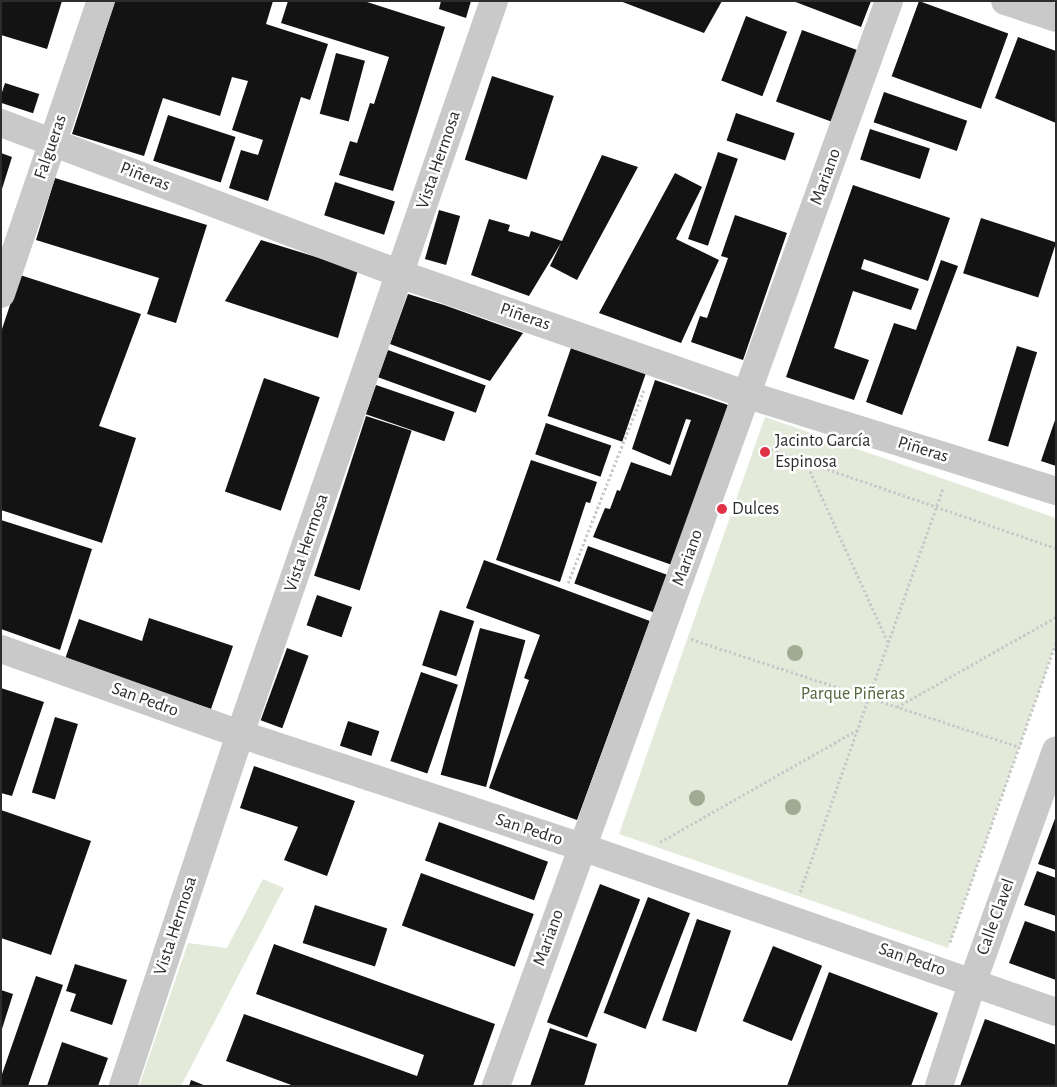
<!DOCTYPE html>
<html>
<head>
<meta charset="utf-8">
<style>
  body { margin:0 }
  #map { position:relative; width:1057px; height:1087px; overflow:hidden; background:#fff; font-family:"Alegreya Sans",sans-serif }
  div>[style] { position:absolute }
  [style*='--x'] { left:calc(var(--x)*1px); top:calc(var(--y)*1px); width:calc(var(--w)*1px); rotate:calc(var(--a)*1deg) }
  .green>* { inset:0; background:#e3eada }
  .building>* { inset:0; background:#131313; transform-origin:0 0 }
  .path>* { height:3px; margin-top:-1.5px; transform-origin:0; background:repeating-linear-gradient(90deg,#c9c9c9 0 2.5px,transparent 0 5px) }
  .minor>* { height:28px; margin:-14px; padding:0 14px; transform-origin:14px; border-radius:14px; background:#c9c9c9 }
  .trees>* { width:16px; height:16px; margin:-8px; border-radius:50%; background:#9fab93 }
  .dots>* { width:14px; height:14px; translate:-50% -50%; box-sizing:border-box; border:2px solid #fff; border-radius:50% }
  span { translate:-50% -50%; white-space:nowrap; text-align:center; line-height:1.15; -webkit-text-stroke:5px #fff; paint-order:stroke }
  .street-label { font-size:18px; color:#2c2c2c }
  .poi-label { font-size:18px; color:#2c2c2c }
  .left { translate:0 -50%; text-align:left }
  .park-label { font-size:18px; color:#51663b }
  .frame { position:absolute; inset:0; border:2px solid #2c2c2c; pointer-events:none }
</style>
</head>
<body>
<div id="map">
  <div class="green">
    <i style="clip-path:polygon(765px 417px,1056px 518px,1056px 643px,948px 948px,619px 834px)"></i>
    <i style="clip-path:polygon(263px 879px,284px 888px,181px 1086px,139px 1086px,188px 943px,227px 948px)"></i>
  </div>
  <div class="building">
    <i style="clip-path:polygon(1px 1px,62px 1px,47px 49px,1px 35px)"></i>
    <i style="clip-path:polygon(115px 1px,273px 1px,266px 24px,328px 44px,310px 100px,301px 97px,268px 201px,229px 188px,241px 150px,258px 155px,263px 140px,232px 130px,248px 81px,232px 77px,220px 116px,163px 98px,144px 156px,72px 134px)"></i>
    <i style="clip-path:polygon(288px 1px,364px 1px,445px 27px,393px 191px,339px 175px,350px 141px,357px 143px,370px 103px,374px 104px,389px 57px,281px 23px)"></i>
    <i style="clip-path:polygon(441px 1px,471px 1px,466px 18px,439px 9px)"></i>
    <i style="clip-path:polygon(620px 1px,722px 1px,704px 33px)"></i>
    <i style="clip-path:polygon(793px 1px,871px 1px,861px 27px)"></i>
    <i style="left:919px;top:1px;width:95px;height:80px;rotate:20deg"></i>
    <i style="left:746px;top:16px;width:44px;height:69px;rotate:21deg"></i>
    <i style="left:802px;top:30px;width:63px;height:76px;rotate:20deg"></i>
    <i style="clip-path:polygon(1018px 37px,1056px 51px,1056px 123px,995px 98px)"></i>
    <i style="left:336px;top:53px;width:30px;height:63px;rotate:15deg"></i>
    <i style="left:492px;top:76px;width:65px;height:88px;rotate:18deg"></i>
    <i style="left:5px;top:83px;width:36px;height:20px;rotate:18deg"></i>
    <i style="left:884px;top:92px;width:88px;height:32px;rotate:19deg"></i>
    <i style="left:736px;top:113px;width:62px;height:29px;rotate:19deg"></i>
    <i style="left:168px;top:115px;width:71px;height:48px;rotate:18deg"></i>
    <i style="left:870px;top:129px;width:63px;height:32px;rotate:18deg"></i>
    <i style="left:718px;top:152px;width:21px;height:92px;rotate:19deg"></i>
    <i style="clip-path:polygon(1px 153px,12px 157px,2px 189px,1px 189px)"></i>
    <i style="clip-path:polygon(602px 155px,638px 167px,577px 280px,550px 266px,561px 243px,529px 296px,471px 275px,489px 219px,510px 225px,508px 231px,529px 237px,531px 231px,562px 241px)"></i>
    <i style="clip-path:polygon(675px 173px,702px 187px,676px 239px,719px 260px,681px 343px,599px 313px)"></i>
    <i style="clip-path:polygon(55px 178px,207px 225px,176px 323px,147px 314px,159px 278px,36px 240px)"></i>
    <i style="left:335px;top:182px;width:63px;height:35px;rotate:18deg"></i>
    <i style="clip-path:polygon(853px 185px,950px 218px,928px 281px,864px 259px,861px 269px,919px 289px,911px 310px,853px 291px,834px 348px,869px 360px,854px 400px,786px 377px)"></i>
    <i style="left:439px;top:210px;width:22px;height:51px;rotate:16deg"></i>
    <i style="clip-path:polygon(735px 215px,787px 233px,743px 360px,691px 342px,700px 316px,707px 318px,728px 258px,721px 256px)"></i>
    <i style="left:981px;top:218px;width:79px;height:58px;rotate:18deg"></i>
    <i style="clip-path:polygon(261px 240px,358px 270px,338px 338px,225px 301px)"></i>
    <i style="clip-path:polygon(941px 260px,958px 266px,902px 415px,866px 402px,894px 323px,916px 330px)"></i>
    <i style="clip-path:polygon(20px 275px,141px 314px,99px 426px,136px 438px,102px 543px,1px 510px,1px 332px)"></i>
    <i style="clip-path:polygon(408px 294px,444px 305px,523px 333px,490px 381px,390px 344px)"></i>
    <i style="left:1017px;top:346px;width:21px;height:99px;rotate:17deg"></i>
    <i style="left:571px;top:348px;width:79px;height:72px;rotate:19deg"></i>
    <i style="left:388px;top:350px;width:104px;height:29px;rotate:20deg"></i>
    <i style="left:264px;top:378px;width:59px;height:120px;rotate:19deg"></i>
    <i style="clip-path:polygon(655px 380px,728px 405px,672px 565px,593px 537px,605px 508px,610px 509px,617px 490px,620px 491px,631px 462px,671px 476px,691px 420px,686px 419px,670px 465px,632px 449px)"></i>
    <i style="left:376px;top:385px;width:83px;height:31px;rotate:19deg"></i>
    <i style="left:366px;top:416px;width:48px;height:168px;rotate:18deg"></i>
    <i style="clip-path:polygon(1055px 420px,1056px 420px,1056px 466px,1041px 461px)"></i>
    <i style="left:546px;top:423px;width:69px;height:33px;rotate:19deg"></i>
    <i style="clip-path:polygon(531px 460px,597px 482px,590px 503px,586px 502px,560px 582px,496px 560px)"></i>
    <i style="clip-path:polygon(1px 520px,92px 549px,60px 650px,1px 629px)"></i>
    <i style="left:588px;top:546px;width:84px;height:40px;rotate:20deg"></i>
    <i style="clip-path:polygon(484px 560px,650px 621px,577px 820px,489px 788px,529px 680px,524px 678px,540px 635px,466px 608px)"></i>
    <i style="left:317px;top:595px;width:37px;height:32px;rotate:19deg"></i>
    <i style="left:440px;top:610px;width:36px;height:58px;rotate:18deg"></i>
    <i style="clip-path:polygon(149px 618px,233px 646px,211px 709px,65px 659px,79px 619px,142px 641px)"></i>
    <i style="left:480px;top:628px;width:47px;height:152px;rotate:15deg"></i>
    <i style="left:287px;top:648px;width:23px;height:77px;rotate:20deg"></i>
    <i style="left:421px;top:672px;width:39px;height:94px;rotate:19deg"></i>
    <i style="clip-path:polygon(1px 688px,44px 702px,12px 796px,1px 793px)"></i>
    <i style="left:55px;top:717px;width:24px;height:79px;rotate:17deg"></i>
    <i style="left:348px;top:721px;width:33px;height:26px;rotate:18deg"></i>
    <i style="clip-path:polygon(254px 766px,355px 801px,327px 876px,284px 860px,298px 827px,240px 808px)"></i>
    <i style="clip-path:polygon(1px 810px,91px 841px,51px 955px,1px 938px)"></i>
    <i style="clip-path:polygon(1056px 816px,1056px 870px,1038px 864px)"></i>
    <i style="left:439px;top:822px;width:116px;height:41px;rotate:20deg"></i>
    <i style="clip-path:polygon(1037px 871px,1056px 878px,1056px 916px,1024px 905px)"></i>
    <i style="left:421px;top:873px;width:120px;height:56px;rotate:20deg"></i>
    <i style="left:600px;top:884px;width:43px;height:148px;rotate:21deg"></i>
    <i style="left:648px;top:897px;width:45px;height:124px;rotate:21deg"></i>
    <i style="left:315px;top:905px;width:76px;height:40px;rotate:18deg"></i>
    <i style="left:697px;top:919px;width:36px;height:107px;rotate:19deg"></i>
    <i style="clip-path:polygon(1025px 921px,1056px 932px,1056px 980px,1009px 963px)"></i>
    <i style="clip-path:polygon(274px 944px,495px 1024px,473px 1086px,294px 1086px,226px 1061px,244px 1014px,417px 1076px,424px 1055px,256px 994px)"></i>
    <i style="left:773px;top:946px;width:53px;height:81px;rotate:22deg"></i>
    <i style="clip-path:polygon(75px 964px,127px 980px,112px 1025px,70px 1011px,76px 994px,66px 991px)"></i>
    <i style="clip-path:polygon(829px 972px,938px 1013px,911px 1086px,787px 1086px)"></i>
    <i style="clip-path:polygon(36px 976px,63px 985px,28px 1086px,1px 1086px,1px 1077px)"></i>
    <i style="clip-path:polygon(1px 990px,13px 994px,2px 1029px,1px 1029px)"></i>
    <i style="clip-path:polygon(985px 1019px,1056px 1045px,1056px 1086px,960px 1086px)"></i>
    <i style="clip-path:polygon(550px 1028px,597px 1044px,584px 1086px,530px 1086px)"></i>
    <i style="clip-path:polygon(62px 1042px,108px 1058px,98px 1086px,47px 1086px)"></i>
    <i style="clip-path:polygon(191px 1080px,206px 1086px,189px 1086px)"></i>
  </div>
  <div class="path">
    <i style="--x:761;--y:446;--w:312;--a:19.1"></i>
    <i style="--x:806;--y:462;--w:199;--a:65.6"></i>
    <i style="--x:568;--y:583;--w:207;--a:-68.5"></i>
    <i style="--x:691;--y:639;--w:346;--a:18.2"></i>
    <i style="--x:897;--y:707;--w:183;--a:-29.5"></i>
    <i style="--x:660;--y:842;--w:227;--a:-29.6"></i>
    <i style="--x:800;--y:892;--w:429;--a:-70.5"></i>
    <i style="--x:950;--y:942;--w:317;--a:-70.5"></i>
  </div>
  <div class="minor">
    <i style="--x:1005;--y:1;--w:54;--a:18.4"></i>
    <i style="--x:1;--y:123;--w:427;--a:20.7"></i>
    <i style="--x:400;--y:274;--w:368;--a:19.2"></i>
    <i style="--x:748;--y:395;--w:323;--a:17.3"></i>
    <i style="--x:1;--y:294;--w:310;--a:-71.2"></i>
    <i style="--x:1;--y:649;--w:254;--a:19.6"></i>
    <i style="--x:240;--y:734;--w:360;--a:18.3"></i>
    <i style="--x:582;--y:847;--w:502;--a:19.19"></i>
    <i style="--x:123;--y:1086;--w:371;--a:-71.6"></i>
    <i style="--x:240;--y:734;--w:776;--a:-70.89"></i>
    <i style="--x:496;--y:1086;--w:1154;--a:-70.09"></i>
    <i style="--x:939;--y:1086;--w:110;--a:-72.1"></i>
    <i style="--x:973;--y:981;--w:245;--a:-70.2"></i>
  </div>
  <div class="trees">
    <i style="left:795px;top:653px"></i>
    <i style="left:697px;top:798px"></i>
    <i style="left:793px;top:807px"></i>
  </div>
  <div class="dots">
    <i style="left:765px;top:452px;background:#e03147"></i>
    <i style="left:722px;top:509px;background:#e03147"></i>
  </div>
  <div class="street-label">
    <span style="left:51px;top:147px;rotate:-71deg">Falgueras</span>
    <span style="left:439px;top:160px;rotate:-71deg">Vista Hermosa</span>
    <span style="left:145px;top:177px;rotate:21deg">Piñeras</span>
    <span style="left:826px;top:177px;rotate:-70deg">Mariano</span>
    <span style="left:525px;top:317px;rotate:19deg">Piñeras</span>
    <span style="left:923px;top:450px;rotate:17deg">Piñeras</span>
    <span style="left:307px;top:543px;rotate:-71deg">Vista Hermosa</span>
    <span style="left:688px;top:558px;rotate:-70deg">Mariano</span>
    <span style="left:145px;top:700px;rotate:20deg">San Pedro</span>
    <span style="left:529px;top:830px;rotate:18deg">San Pedro</span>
    <span style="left:996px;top:917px;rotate:-70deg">Calle Clavel</span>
    <span style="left:176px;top:926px;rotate:-72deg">Vista Hermosa</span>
    <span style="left:549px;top:938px;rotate:-70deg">Mariano</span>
    <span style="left:912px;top:960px;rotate:19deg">San Pedro</span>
  </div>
  <div class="poi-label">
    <span class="left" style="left:775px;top:452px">Jacinto García<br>Espinosa</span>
    <span class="left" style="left:732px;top:509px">Dulces</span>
  </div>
  <div class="park-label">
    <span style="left:853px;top:694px">Parque Piñeras</span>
  </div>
  <div class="frame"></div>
</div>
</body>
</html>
